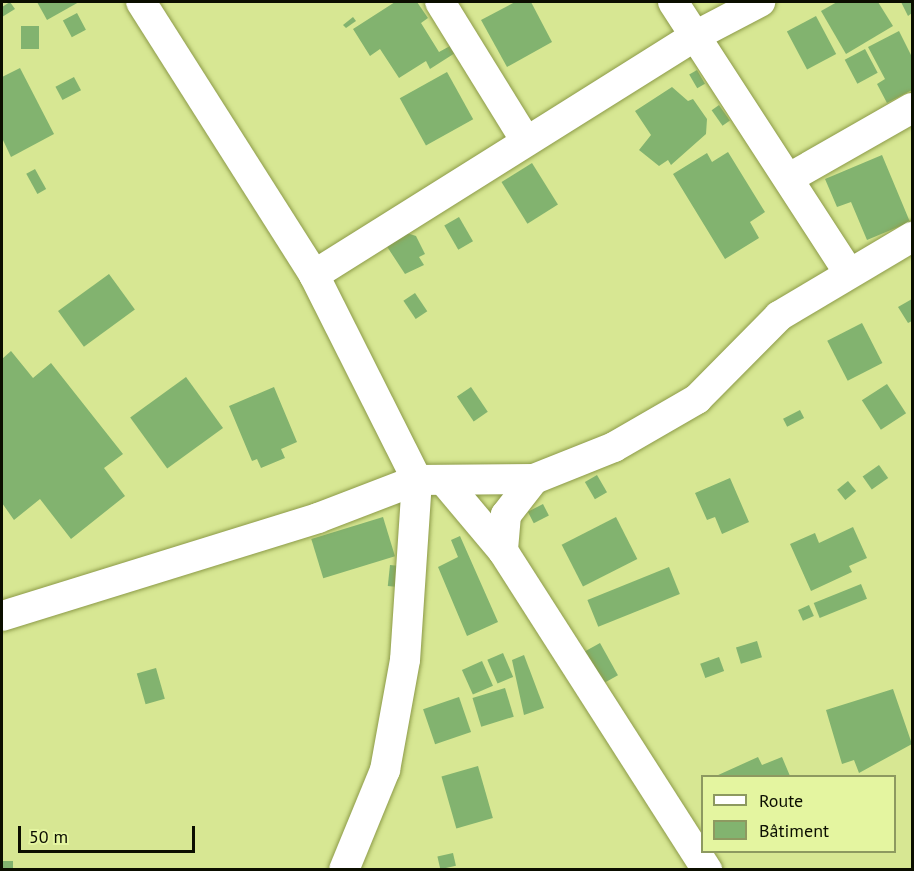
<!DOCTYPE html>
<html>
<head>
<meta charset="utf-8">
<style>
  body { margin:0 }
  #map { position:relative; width:914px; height:871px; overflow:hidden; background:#d7e793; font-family:"PT Sans",sans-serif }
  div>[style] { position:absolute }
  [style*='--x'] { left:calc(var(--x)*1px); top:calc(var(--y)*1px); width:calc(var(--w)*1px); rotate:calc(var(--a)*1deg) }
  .building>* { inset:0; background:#82b36f; transform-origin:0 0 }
  .roads { filter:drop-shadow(0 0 2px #8c9a48) drop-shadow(0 0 2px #8c9a48) }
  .minor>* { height:30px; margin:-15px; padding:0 15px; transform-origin:15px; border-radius:15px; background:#fff }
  span { translate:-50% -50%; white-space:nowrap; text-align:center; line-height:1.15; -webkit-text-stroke:4.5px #e4f5a0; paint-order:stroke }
  .frame { position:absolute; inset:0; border:3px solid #0b0e00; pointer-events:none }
  .legend { position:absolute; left:701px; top:775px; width:195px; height:78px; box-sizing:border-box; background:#e4f5a0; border:2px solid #8d9960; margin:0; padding:8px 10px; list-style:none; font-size:18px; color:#0b0e00 }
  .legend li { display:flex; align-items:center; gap:12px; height:30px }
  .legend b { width:30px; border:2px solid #8d9960 }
  .scale { position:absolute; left:18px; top:826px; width:177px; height:27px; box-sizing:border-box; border:3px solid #0b0e00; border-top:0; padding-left:8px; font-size:18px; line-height:21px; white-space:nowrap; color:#0b0e00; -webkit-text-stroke:4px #e4f5a0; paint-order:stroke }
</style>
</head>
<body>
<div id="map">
  <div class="building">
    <i style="clip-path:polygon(10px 2px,15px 9px,2px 17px,2px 7px)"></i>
    <i style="clip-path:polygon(37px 2px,79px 2px,47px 20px)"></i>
    <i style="clip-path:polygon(395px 2px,417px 2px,428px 18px,421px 23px,439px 52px,450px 46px,455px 53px,430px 69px,426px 61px,399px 78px,380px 49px,370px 56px,353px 29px)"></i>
    <i style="clip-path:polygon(515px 2px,531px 2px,552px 42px,507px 67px,481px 20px)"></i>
    <i style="clip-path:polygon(837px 2px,878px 2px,893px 26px,846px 54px,821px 11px)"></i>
    <i style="clip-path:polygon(901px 2px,912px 2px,912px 13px,908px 16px)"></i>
    <i style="left:77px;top:13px;width:19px;height:16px;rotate:62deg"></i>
    <i style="left:816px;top:16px;width:43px;height:33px;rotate:62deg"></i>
    <i style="clip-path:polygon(353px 17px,356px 21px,346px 28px,343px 25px)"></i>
    <i style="left:21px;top:26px;width:18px;height:23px"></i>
    <i style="clip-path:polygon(899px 31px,912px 57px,912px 90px,887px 103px,877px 84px,885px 79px,868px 47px)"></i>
    <i style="left:865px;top:49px;width:27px;height:23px;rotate:62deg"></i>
    <i style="clip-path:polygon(20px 68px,54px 134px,11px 157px,2px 138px,2px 77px)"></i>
    <i style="left:697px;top:70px;width:16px;height:9px;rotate:60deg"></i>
    <i style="left:447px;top:72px;width:54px;height:54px;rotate:61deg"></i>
    <i style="left:74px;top:77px;width:15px;height:21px;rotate:62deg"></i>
    <i style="clip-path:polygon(672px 87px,688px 101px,693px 99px,707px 119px,706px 134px,671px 165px,668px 160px,659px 166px,639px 150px,651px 135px,635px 111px)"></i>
    <i style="left:719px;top:105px;width:19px;height:9px;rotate:55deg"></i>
    <i style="clip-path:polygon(728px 152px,765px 212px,750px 222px,759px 238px,725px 259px,673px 174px,707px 153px,712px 162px)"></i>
    <i style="clip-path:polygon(882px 155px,910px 222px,867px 240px,851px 202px,837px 207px,825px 179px)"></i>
    <i style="left:532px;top:163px;width:49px;height:36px;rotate:58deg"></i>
    <i style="left:35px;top:169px;width:23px;height:10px;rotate:61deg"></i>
    <i style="left:459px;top:217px;width:28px;height:17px;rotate:60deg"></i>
    <i style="clip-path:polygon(404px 232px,416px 236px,425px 254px,419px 257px,424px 265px,405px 274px,384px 242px)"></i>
    <i style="left:109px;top:274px;width:44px;height:63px;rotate:54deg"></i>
    <i style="left:415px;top:293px;width:22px;height:14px;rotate:56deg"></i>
    <i style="clip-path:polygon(912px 299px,912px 321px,908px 323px,898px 307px)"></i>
    <i style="left:862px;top:323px;width:45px;height:39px;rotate:63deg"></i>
    <i style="clip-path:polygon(11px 351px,33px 378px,51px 363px,123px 454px,104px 468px,125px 496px,71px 539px,40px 499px,14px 520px,2px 503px,2px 359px)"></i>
    <i style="left:186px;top:377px;width:63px;height:69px;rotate:54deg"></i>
    <i style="left:887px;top:384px;width:35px;height:30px;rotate:57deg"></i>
    <i style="clip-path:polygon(274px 387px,297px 442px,281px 449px,285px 458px,261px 468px,257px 459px,252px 461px,229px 406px)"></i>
    <i style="left:471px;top:387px;width:30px;height:17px;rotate:56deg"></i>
    <i style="left:800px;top:410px;width:9px;height:19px;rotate:63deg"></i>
    <i style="left:879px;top:465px;width:16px;height:20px;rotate:55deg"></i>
    <i style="left:597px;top:475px;width:20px;height:14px;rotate:60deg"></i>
    <i style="clip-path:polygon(730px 478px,749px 522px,722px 534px,715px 517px,707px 520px,695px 493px)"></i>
    <i style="left:848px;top:481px;width:13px;height:14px;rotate:51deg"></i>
    <i style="left:543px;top:504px;width:13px;height:17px;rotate:63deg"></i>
    <i style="left:383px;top:517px;width:41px;height:75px;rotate:73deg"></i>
    <i style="left:616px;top:517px;width:47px;height:61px;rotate:63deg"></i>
    <i style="clip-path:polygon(853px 527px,867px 558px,849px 566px,852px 572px,811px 591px,790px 544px,815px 533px,819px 543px)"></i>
    <i style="clip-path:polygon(460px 536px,498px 622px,467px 636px,438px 567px,458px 557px,451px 540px)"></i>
    <i style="left:390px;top:565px;width:10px;height:21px;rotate:6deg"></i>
    <i style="left:669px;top:567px;width:29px;height:88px;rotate:68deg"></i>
    <i style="left:861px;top:584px;width:16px;height:51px;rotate:68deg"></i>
    <i style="left:809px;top:605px;width:12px;height:12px;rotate:66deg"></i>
    <i style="left:757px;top:641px;width:17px;height:22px;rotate:73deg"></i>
    <i style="left:600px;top:643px;width:37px;height:20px;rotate:61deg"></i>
    <i style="left:503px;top:653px;width:26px;height:17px;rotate:67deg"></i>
    <i style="clip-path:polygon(524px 655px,544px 708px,524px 715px,512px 660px)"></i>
    <i style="left:719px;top:657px;width:15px;height:20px;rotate:70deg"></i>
    <i style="left:482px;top:661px;width:27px;height:22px;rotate:66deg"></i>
    <i style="left:156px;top:668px;width:32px;height:20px;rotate:74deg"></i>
    <i style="left:505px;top:688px;width:30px;height:34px;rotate:73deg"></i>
    <i style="clip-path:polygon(893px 689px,912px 744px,859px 773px,854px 760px,842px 764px,826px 710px)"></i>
    <i style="left:459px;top:697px;width:37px;height:38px;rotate:71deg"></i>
    <i style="clip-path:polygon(758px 757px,762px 765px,782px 757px,790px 776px,716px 776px)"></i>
    <i style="left:478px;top:766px;width:54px;height:38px;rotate:74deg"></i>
    <i style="left:453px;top:853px;width:13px;height:16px;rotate:77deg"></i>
    <i style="left:13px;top:861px;width:9px;height:11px;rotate:90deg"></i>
  </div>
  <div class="roads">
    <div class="minor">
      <i style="--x:141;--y:2;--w:323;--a:57.6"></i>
      <i style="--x:314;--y:275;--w:229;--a:63.3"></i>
      <i style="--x:417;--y:480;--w:180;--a:93.8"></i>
      <i style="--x:405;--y:660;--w:112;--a:100.3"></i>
      <i style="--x:385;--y:770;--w:108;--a:112.3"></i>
      <i style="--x:440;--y:2;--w:163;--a:58.3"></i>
      <i style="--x:673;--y:2;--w:321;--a:57"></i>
      <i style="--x:791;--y:177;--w:139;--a:-29.7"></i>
      <i style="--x:314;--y:275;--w:448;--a:-32.1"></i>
      <i style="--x:693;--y:37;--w:76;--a:-27.6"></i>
      <i style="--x:534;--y:479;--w:46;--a:127.9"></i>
      <i style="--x:506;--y:515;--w:36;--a:95"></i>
      <i style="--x:503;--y:551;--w:379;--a:57.4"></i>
      <i style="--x:445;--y:482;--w:90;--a:50"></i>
      <i style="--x:2;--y:616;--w:331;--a:-17.2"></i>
      <i style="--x:318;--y:518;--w:106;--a:-21"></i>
      <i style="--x:417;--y:480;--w:117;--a:-0.5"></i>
      <i style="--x:534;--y:479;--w:86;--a:-21.8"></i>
      <i style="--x:614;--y:447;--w:96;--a:-30"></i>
      <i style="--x:697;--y:399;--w:117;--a:-45.3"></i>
      <i style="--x:779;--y:316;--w:155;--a:-30.7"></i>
    </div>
  </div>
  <div class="frame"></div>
  <ul class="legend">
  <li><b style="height:8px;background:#fff"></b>Route</li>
  <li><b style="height:16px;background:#82b36f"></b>Bâtiment</li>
  </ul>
  <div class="scale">50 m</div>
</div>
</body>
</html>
